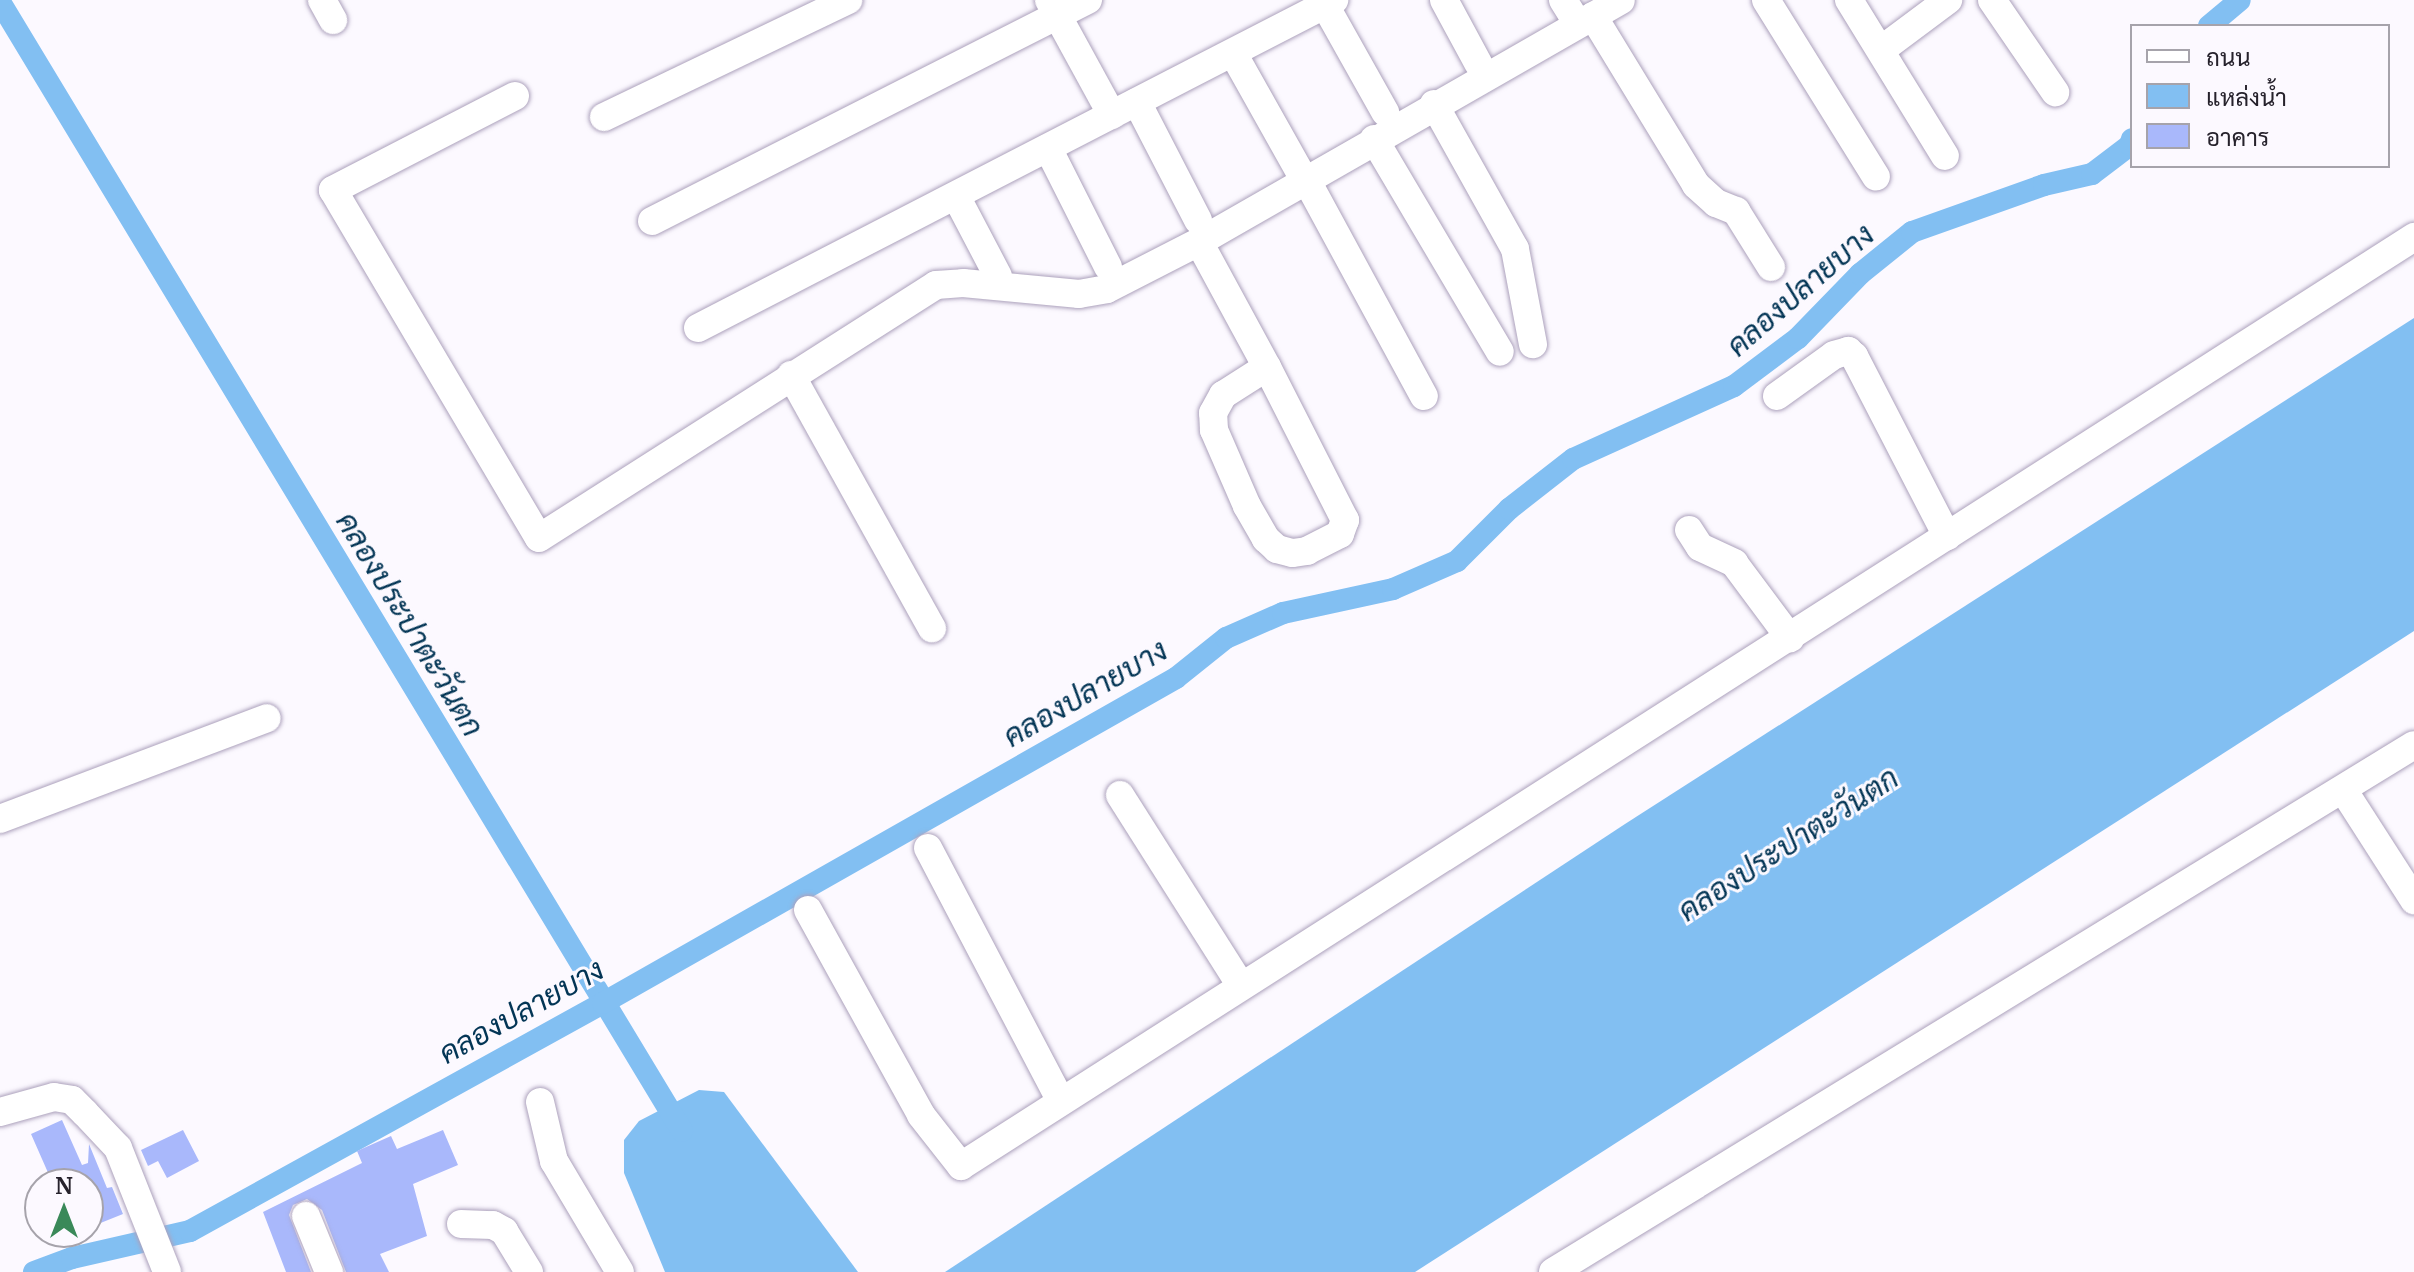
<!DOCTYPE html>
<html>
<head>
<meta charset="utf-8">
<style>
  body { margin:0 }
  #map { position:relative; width:2414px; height:1272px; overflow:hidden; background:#fcf9ff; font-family:Merriweather,Sarabun,serif }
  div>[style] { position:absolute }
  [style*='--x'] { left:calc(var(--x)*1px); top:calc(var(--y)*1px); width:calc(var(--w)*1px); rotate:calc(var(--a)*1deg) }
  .water>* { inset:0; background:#82bff2 }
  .canal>* { height:22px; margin:-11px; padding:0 11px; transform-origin:11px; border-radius:11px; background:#82bff2 }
  .building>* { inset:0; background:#a9b8fb }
  .roads { filter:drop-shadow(0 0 2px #aca1bc) drop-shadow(0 0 2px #aca1bc) }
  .minor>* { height:28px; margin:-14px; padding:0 14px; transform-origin:14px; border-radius:14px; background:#fff }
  span { translate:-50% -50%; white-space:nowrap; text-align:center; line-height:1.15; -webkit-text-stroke:6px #fcf9ff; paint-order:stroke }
  .water-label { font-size:30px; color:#033555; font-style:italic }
  .legend { position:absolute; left:2130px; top:24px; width:260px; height:144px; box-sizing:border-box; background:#fcf9ff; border:2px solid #a6a3ab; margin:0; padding:10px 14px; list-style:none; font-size:24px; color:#26222c }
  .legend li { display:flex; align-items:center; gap:16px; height:40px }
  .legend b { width:40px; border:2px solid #a6a3ab }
  .north { position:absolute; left:24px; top:1168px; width:80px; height:80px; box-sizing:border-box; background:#fcf9ff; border:2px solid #a6a3ab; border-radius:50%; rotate:0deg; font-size:22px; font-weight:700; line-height:32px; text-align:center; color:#26222c }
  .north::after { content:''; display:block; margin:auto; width:28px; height:36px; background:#3a8959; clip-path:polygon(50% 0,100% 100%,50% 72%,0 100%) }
</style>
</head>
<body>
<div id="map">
  <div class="water">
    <i style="clip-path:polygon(2414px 318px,2414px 631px,1415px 1272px,945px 1272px,1625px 824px)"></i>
    <i style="clip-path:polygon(699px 1090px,724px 1092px,858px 1272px,665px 1272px,624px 1173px,624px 1140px,639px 1121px)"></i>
  </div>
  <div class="canal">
    <i style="--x:0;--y:2;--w:1319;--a:58.86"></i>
    <i style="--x:2209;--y:26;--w:40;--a:-40"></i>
    <i style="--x:34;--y:1272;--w:40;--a:-20.2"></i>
    <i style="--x:72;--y:1258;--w:121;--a:-12.9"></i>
    <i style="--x:190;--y:1231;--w:472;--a:-28.9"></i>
    <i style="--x:603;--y:1003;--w:659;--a:-29.56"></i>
    <i style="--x:1176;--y:678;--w:64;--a:-38.7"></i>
    <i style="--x:1226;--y:638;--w:62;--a:-23.7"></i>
    <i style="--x:1283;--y:613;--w:113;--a:-12.3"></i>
    <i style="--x:1393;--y:589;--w:70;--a:-23.6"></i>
    <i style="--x:1457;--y:561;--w:74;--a:-45"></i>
    <i style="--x:1509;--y:509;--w:81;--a:-38"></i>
    <i style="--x:1573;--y:459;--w:177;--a:-24.4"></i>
    <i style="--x:1734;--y:386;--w:80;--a:-36.9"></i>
    <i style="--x:1798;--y:338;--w:89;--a:-45.9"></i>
    <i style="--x:1860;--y:274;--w:67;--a:-38.9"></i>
    <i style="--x:1912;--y:232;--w:140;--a:-19.6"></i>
    <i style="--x:2044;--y:185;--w:49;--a:-12.9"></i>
    <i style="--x:2092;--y:174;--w:48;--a:-37.3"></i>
    <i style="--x:2130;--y:145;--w:6;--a:-72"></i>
  </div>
  <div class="building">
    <i style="clip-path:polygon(62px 1120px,82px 1165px,88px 1163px,89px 1144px,107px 1188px,112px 1187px,123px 1214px,88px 1228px,88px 1184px,53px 1184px,31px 1134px)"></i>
    <i style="clip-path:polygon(183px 1130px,199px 1161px,167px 1178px,158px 1161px,148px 1166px,141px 1150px)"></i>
    <i style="clip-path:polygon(443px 1130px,458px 1165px,413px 1184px,427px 1236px,380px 1254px,389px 1272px,346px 1272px,322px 1210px,307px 1199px,293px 1205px,289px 1215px,311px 1272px,286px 1272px,263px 1212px,362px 1163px,357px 1151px,391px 1136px,397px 1149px)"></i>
  </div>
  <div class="roads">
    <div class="minor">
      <i style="--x:322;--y:0;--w:23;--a:61"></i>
      <i style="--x:1049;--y:0;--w:131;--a:61.3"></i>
      <i style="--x:1444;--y:0;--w:72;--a:61.6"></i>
      <i style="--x:1563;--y:0;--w:15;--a:58"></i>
      <i style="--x:1766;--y:0;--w:208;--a:58.1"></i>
      <i style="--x:1849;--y:0;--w:183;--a:58.4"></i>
      <i style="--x:1992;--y:0;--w:112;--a:55.6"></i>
      <i style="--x:1325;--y:5;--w:123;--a:60.7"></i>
      <i style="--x:1593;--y:16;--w:198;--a:58.6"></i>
      <i style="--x:1696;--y:185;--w:27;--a:42"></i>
      <i style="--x:1716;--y:203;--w:22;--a:22"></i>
      <i style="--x:1736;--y:211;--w:66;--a:58"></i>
      <i style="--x:1881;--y:50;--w:84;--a:-36.7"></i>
      <i style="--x:1233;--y:53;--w:139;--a:60.7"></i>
      <i style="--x:515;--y:96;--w:205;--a:152.7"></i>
      <i style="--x:333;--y:190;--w:404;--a:59.4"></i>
      <i style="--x:539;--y:538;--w:471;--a:-32.5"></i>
      <i style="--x:936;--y:285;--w:27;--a:-4"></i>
      <i style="--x:963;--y:283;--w:117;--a:5.4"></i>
      <i style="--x:1079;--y:294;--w:28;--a:-10"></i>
      <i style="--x:1107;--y:289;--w:103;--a:-27.1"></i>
      <i style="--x:1199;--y:242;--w:486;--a:-29.8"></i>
      <i style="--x:1137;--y:102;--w:133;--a:62.7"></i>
      <i style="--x:1434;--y:104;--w:166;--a:60.8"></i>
      <i style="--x:1515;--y:249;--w:97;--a:79.3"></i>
      <i style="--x:604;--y:117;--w:271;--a:-25.6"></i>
      <i style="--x:1374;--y:139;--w:247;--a:59.4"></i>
      <i style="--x:1048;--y:148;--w:133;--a:63.2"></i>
      <i style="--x:1306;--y:179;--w:247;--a:61.5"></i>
      <i style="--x:956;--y:196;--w:90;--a:62.3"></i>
      <i style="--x:652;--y:221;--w:489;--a:-26.9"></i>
      <i style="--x:1199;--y:242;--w:142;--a:61.5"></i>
      <i style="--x:1267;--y:367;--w:172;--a:63"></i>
      <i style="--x:1345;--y:520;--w:15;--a:110"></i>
      <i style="--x:1340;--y:534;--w:37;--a:153"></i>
      <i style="--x:1307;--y:551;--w:15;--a:172"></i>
      <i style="--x:1292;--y:553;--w:16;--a:-165"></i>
      <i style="--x:1277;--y:549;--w:15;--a:-138"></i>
      <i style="--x:1266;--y:539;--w:38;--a:-120"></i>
      <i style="--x:1247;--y:506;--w:83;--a:-113.5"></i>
      <i style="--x:1214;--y:430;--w:17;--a:-93"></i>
      <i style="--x:1213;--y:413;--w:21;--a:-61"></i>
      <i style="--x:1223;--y:395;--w:52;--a:-32.5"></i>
      <i style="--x:698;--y:328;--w:716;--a:-27.28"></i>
      <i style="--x:791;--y:375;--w:290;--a:60.9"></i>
      <i style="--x:1777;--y:396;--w:70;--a:-35.7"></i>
      <i style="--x:1834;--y:355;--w:15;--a:-16"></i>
      <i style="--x:1848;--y:351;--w:8;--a:40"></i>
      <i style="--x:1854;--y:356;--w:203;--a:62.7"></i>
      <i style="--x:1689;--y:530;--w:20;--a:57"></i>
      <i style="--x:1700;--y:547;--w:38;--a:25"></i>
      <i style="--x:1734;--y:563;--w:94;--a:53.3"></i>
      <i style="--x:2344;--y:791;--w:130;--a:57.3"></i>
      <i style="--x:1120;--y:795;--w:226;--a:57.6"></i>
      <i style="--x:0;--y:819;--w:285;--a:-20.7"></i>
      <i style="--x:928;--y:848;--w:286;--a:62.3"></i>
      <i style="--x:808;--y:910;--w:234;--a:61.1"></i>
      <i style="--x:921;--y:1115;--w:65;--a:51.9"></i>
      <i style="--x:961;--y:1166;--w:1725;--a:-32.59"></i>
      <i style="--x:540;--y:1102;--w:61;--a:76.7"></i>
      <i style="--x:554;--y:1161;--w:129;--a:59.3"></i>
      <i style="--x:0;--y:1112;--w:56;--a:-15.5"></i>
      <i style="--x:54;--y:1097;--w:18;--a:9"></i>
      <i style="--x:72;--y:1100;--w:18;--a:45"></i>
      <i style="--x:85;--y:1113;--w:48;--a:46.7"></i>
      <i style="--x:118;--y:1148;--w:133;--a:68.4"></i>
      <i style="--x:306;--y:1216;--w:61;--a:67.7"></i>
      <i style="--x:461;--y:1224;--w:32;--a:2"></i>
      <i style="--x:493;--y:1225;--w:13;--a:29"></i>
      <i style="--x:504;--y:1231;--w:48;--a:58.6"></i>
      <i style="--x:1553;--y:1272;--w:1009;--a:-31.47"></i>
    </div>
  </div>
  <div class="water-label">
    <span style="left:1800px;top:290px;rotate:-41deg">คลองปลายบาง</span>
    <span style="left:410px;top:624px;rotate:59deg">คลองประปาตะวันตก</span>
    <span style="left:1085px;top:693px;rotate:-30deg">คลองปลายบาง</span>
    <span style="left:1788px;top:844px;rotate:-33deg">คลองประปาตะวันตก</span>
    <span style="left:521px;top:1011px;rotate:-29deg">คลองปลายบาง</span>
  </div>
  <ul class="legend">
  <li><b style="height:10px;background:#fff"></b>ถนน</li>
  <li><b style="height:22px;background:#82bff2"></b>แหล่งน้ำ</li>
  <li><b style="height:22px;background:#a9b8fb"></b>อาคาร</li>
  </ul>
  <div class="north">N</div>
</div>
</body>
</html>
